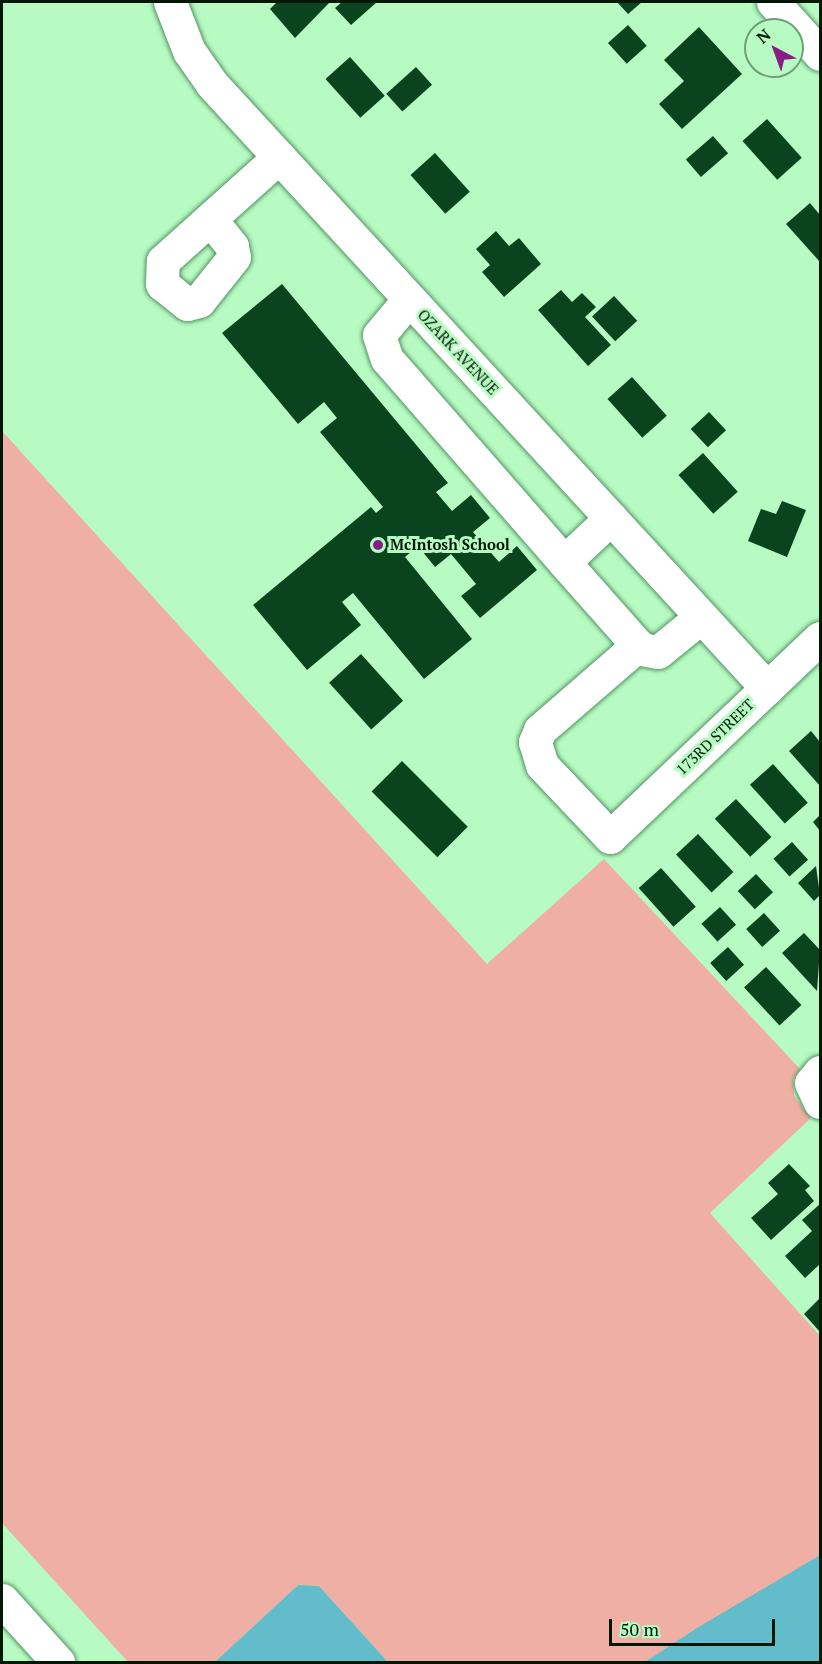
<!DOCTYPE html>
<html>
<head>
<meta charset="utf-8">
<style>
  body { margin:0 }
  #map { position:relative; width:822px; height:1664px; overflow:hidden; background:#b7fbc3; font-family:"PT Serif",serif }
  div>[style] { position:absolute }
  [style*='--x'] { left:calc(var(--x)*1px); top:calc(var(--y)*1px); width:calc(var(--w)*1px); rotate:calc(var(--a)*1deg) }
  .green>* { inset:0; background:#f0afa4 }
  .water>* { inset:0; background:#63bcca }
  .building>* { inset:0; background:#0a441e; transform-origin:0 0 }
  .roads { filter:drop-shadow(0 0 2px #529360) drop-shadow(0 0 2px #529360) }
  .minor>* { height:33px; margin:-16.5px; padding:0 16.5px; transform-origin:16.5px; border-radius:16.5px; background:#fff }
  .dots>* { width:16px; height:16px; translate:-50% -50%; box-sizing:border-box; border:3px solid #b7fbc3; border-radius:50% }
  span { translate:-50% -50%; white-space:nowrap; text-align:center; line-height:1.15; -webkit-text-stroke:6px #b7fbc3; paint-order:stroke }
  .street-label { font-size:15px; color:#001705 }
  .poi-label { font-size:15px; color:#001705; font-weight:700 }
  .left { translate:0 -50%; text-align:left }
  .frame { position:absolute; inset:0; border:3px solid #001705; pointer-events:none }
  .north { position:absolute; left:744px; top:18px; width:60px; height:60px; box-sizing:border-box; background:#b7fbc3; border:2px solid #6ea077; border-radius:50%; rotate:319deg; font-size:16px; font-weight:700; line-height:24px; text-align:center; color:#001705 }
  .north::after { content:''; display:block; margin:auto; width:21px; height:27px; background:#881e85; clip-path:polygon(50% 0,100% 100%,50% 72%,0 100%) }
  .scale { position:absolute; left:609px; top:1619px; width:166px; height:27px; box-sizing:border-box; border:3px solid #001705; border-top:0; padding-left:8px; font-size:18px; line-height:21px; white-space:nowrap; color:#001705; -webkit-text-stroke:4px #b7fbc3; paint-order:stroke }
</style>
</head>
<body>
<div id="map">
  <div class="green">
    <i style="clip-path:polygon(2px 431px,487px 964px,604px 859px,800px 1069px,793px 1079px,794px 1096px,811px 1118px,710px 1213px,820px 1336px,820px 1555px,645px 1662px,388px 1662px,319px 1586px,298px 1585px,215px 1662px,128px 1662px,2px 1523px)"></i>
  </div>
  <div class="water">
    <i style="clip-path:polygon(820px 1555px,820px 1662px,645px 1662px,697px 1628px)"></i>
    <i style="clip-path:polygon(298px 1585px,319px 1586px,388px 1662px,215px 1662px)"></i>
  </div>
  <div class="building">
    <i style="clip-path:polygon(277px 2px,330px 2px,295px 38px,270px 9px)"></i>
    <i style="clip-path:polygon(342px 2px,377px 2px,351px 25px,335px 8px)"></i>
    <i style="clip-path:polygon(617px 2px,642px 2px,628px 14px)"></i>
    <i style="left:628px;top:25px;width:28px;height:27px;rotate:48deg"></i>
    <i style="clip-path:polygon(699px 27px,742px 74px,682px 129px,659px 104px,684px 81px,664px 60px)"></i>
    <i style="left:350px;top:57px;width:52px;height:33px;rotate:48deg"></i>
    <i style="left:416px;top:67px;width:24px;height:40px;rotate:48deg"></i>
    <i style="left:767px;top:119px;width:52px;height:33px;rotate:48deg"></i>
    <i style="left:713px;top:136px;width:23px;height:36px;rotate:49deg"></i>
    <i style="left:435px;top:153px;width:52px;height:33px;rotate:48deg"></i>
    <i style="clip-path:polygon(810px 203px,820px 215px,820px 262px,786px 224px)"></i>
    <i style="clip-path:polygon(496px 231px,509px 246px,519px 238px,541px 264px,504px 297px,482px 272px,490px 265px,476px 249px)"></i>
    <i style="clip-path:polygon(282px 284px,448px 483px,436px 492px,452px 511px,471px 495px,490px 518px,473px 532px,499px 562px,517px 546px,537px 570px,480px 618px,461px 596px,476px 584px,451px 554px,435px 567px,418px 546px,405px 557px,472px 639px,424px 679px,353px 593px,342px 602px,361px 625px,307px 670px,253px 605px,371px 507px,376px 513px,383px 507px,320px 432px,337px 418px,324px 402px,298px 424px,222px 333px)"></i>
    <i style="clip-path:polygon(561px 290px,572px 302px,582px 293px,596px 307px,585px 317px,611px 345px,588px 366px,538px 310px)"></i>
    <i style="left:614px;top:296px;width:34px;height:30px;rotate:47deg"></i>
    <i style="left:632px;top:377px;width:52px;height:33px;rotate:48deg"></i>
    <i style="left:709px;top:412px;width:25px;height:25px;rotate:47deg"></i>
    <i style="left:703px;top:453px;width:52px;height:33px;rotate:48deg"></i>
    <i style="clip-path:polygon(782px 501px,806px 510px,787px 557px,748px 541px,761px 509px,776px 514px)"></i>
    <i style="left:361px;top:654px;width:63px;height:43px;rotate:48deg"></i>
    <i style="clip-path:polygon(811px 731px,820px 742px,820px 786px,789px 751px)"></i>
    <i style="left:402px;top:761px;width:93px;height:43px;rotate:45deg"></i>
    <i style="left:773px;top:764px;width:52px;height:31px;rotate:48deg"></i>
    <i style="left:736px;top:799px;width:52px;height:29px;rotate:47deg"></i>
    <i style="clip-path:polygon(820px 815px,820px 831px,813px 822px)"></i>
    <i style="left:698px;top:834px;width:52px;height:30px;rotate:47deg"></i>
    <i style="left:792px;top:842px;width:24px;height:25px;rotate:48deg"></i>
    <i style="clip-path:polygon(816px 866px,820px 895px,814px 901px,798px 883px)"></i>
    <i style="left:661px;top:868px;width:52px;height:30px;rotate:48deg"></i>
    <i style="left:756px;top:874px;width:25px;height:25px;rotate:47deg"></i>
    <i style="left:720px;top:907px;width:24px;height:25px;rotate:48deg"></i>
    <i style="left:764px;top:913px;width:24px;height:24px;rotate:48deg"></i>
    <i style="clip-path:polygon(804px 933px,820px 950px,817px 991px,782px 953px)"></i>
    <i style="left:728px;top:947px;width:24px;height:24px;rotate:48deg"></i>
    <i style="left:766px;top:967px;width:52px;height:30px;rotate:47deg"></i>
    <i style="clip-path:polygon(789px 1164px,810px 1186px,805px 1190px,814px 1201px,771px 1240px,751px 1218px,778px 1194px,768px 1183px)"></i>
    <i style="clip-path:polygon(820px 1204px,820px 1264px,805px 1278px,785px 1256px,812px 1231px,802px 1220px)"></i>
    <i style="clip-path:polygon(820px 1298px,820px 1332px,804px 1314px)"></i>
  </div>
  <div class="roads">
    <div class="minor">
      <i style="--x:170;--y:2;--w:53;--a:68.8"></i>
      <i style="--x:189;--y:51;--w:39;--a:55"></i>
      <i style="--x:211;--y:83;--w:822;--a:47.42"></i>
      <i style="--x:773;--y:2;--w:70;--a:47.9"></i>
      <i style="--x:210;--y:219;--w:35;--a:51"></i>
      <i style="--x:232;--y:246;--w:11;--a:80"></i>
      <i style="--x:234;--y:257;--w:56;--a:128.5"></i>
      <i style="--x:199;--y:301;--w:12;--a:166"></i>
      <i style="--x:187;--y:304;--w:32;--a:-141"></i>
      <i style="--x:162;--y:284;--w:23;--a:-88"></i>
      <i style="--x:163;--y:261;--w:156;--a:-41.9"></i>
      <i style="--x:409;--y:299;--w:47;--a:129.8"></i>
      <i style="--x:379;--y:335;--w:25;--a:72"></i>
      <i style="--x:387;--y:359;--w:269;--a:48.9"></i>
      <i style="--x:611;--y:518;--w:64;--a:136.9"></i>
      <i style="--x:564;--y:562;--w:116;--a:48.5"></i>
      <i style="--x:641;--y:649;--w:17;--a:10"></i>
      <i style="--x:658;--y:652;--w:55;--a:-39.1"></i>
      <i style="--x:638;--y:645;--w:130;--a:139.1"></i>
      <i style="--x:540;--y:730;--w:13;--a:113"></i>
      <i style="--x:535;--y:742;--w:24;--a:73"></i>
      <i style="--x:542;--y:765;--w:99;--a:46.6"></i>
      <i style="--x:610;--y:837;--w:289;--a:-43.5"></i>
      <i style="--x:820;--y:1072;--w:14;--a:129"></i>
      <i style="--x:811;--y:1083;--w:21;--a:65"></i>
      <i style="--x:2;--y:1600;--w:84;--a:47.9"></i>
    </div>
  </div>
  <div class="dots">
    <i style="left:378px;top:545px;background:#881e85"></i>
  </div>
  <div class="street-label">
    <span style="left:458px;top:352px;rotate:47deg">OZARK AVENUE</span>
    <span style="left:715px;top:737px;rotate:-44deg">173RD STREET</span>
  </div>
  <div class="poi-label">
    <span class="left" style="left:390px;top:545px">McIntosh School</span>
  </div>
  <div class="frame"></div>
  <div class="north">N</div>
  <div class="scale">50 m</div>
</div>
</body>
</html>
